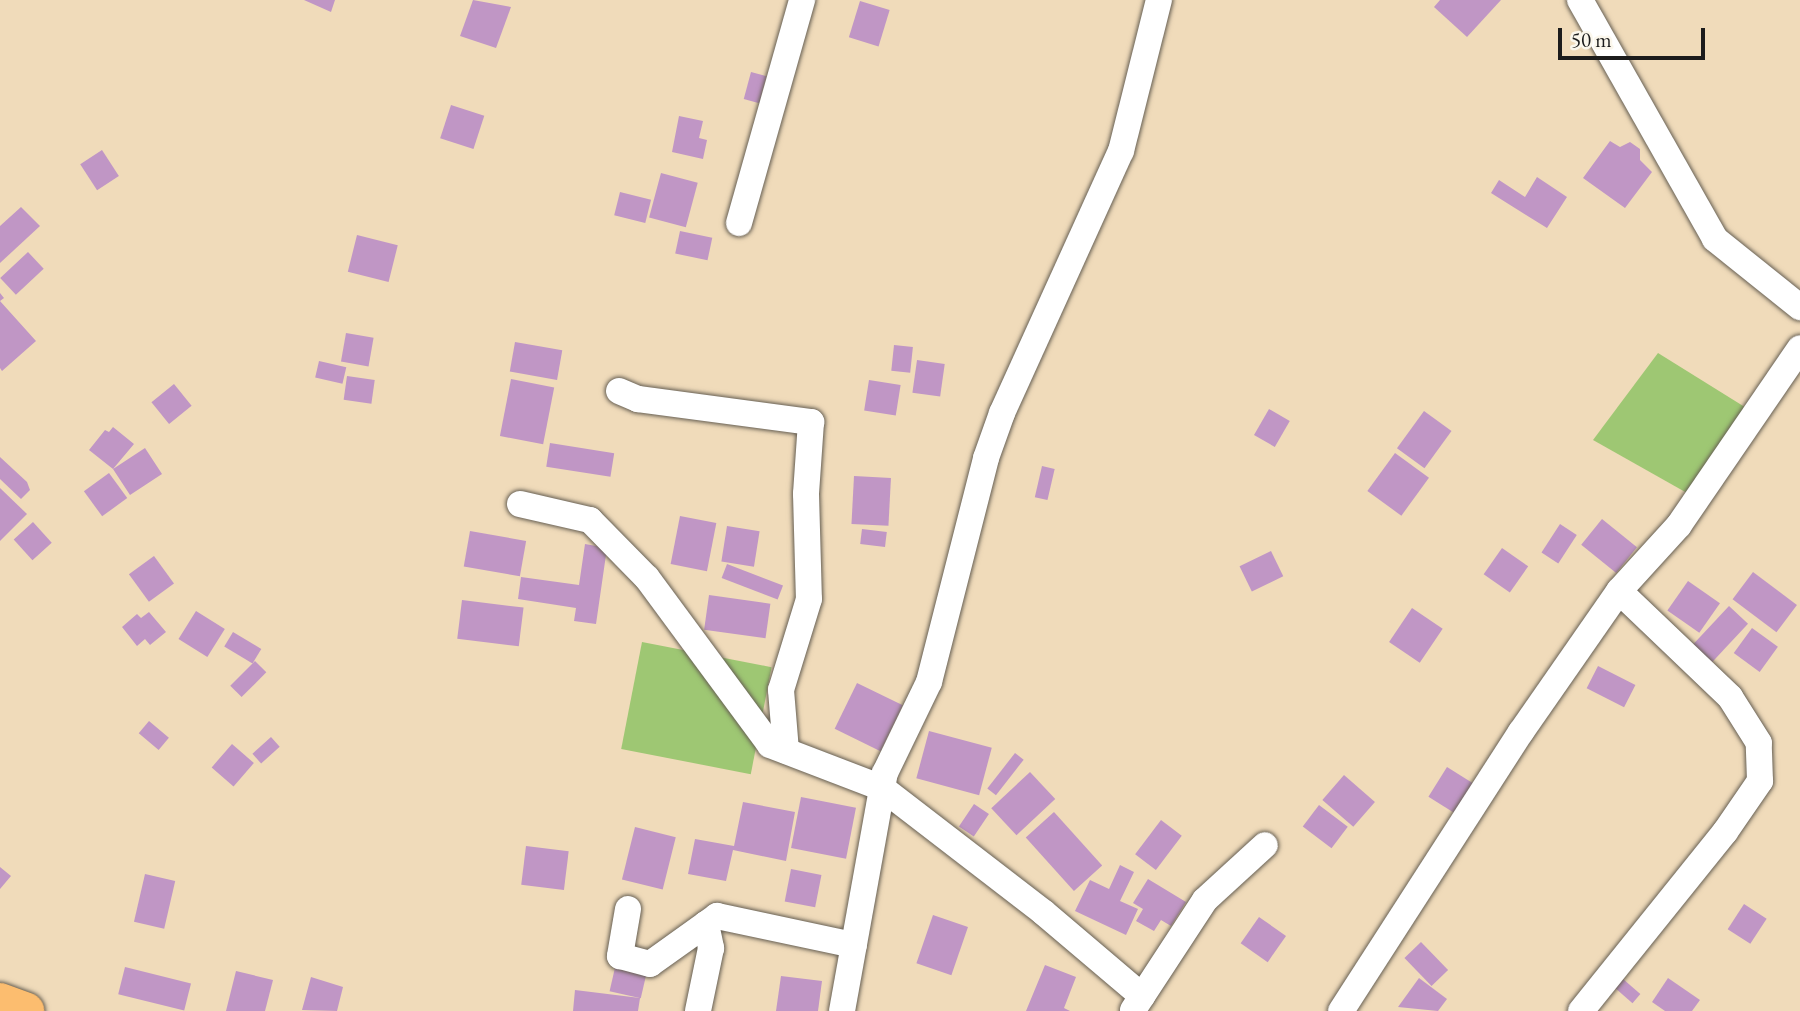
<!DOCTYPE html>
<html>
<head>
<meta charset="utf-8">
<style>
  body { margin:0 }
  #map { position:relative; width:1800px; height:1011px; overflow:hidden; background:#f0dbba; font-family:"EB Garamond",serif }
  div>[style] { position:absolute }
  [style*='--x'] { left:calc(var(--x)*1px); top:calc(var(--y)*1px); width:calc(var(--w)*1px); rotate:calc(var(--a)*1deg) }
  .green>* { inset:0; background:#9ec773; transform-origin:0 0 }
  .building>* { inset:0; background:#c096c5; transform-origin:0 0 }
  .roads { filter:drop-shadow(0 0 2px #665f53) drop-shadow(0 0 2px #665f53) }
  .minor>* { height:26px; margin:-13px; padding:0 13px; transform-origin:13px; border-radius:13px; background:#fff }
  .highway>* { height:38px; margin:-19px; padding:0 19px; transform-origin:19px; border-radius:19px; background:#fcbd6f }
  span { translate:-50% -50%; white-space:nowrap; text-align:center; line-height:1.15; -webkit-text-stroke:5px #fbf7ec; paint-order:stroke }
  .scale { position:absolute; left:1558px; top:28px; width:147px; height:32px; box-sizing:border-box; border:4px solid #1c1c1c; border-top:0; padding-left:9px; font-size:21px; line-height:24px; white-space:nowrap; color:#1c1c1c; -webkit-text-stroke:5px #fbf7ec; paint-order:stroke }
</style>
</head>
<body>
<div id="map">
  <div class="green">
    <i style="clip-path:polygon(1658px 353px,1748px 409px,1687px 493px,1593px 440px)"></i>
    <i style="left:642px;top:642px;width:132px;height:109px;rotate:11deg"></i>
  </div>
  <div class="building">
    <i style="clip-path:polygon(304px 0,335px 0,331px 12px)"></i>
    <i style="clip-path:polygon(473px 0,511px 7px,496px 48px,460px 36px)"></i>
    <i style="clip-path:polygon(1440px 0,1501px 0,1467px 37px,1434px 7px)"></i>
    <i style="left:860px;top:1px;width:31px;height:38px;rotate:17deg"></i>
    <i style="left:751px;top:72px;width:16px;height:28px;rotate:15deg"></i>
    <i style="left:451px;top:105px;width:35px;height:35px;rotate:18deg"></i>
    <i style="clip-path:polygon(679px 116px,703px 121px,699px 138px,707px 140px,703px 159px,672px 152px)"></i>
    <i style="clip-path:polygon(1610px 141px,1620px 147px,1630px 142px,1640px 149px,1640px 160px,1652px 172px,1625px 208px,1583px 178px)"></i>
    <i style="left:102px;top:150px;width:31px;height:26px;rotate:57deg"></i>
    <i style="left:661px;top:173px;width:38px;height:46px;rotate:15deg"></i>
    <i style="clip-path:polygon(1537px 177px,1567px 197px,1547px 228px,1491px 193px,1499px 180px,1525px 197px)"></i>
    <i style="left:620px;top:192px;width:32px;height:24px;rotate:14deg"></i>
    <i style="clip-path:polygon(21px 207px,40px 226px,0 263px,0 226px)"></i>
    <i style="left:680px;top:231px;width:33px;height:23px;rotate:12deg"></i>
    <i style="left:357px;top:235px;width:42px;height:38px;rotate:14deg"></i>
    <i style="left:28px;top:252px;width:23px;height:38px;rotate:47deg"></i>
    <i style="clip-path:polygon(0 293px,4px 298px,0 301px,36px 341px,2px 371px,0 368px)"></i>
    <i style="left:346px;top:333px;width:28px;height:29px;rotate:10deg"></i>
    <i style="left:515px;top:342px;width:48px;height:30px;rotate:10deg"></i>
    <i style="left:894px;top:345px;width:19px;height:26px;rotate:6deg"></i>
    <i style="left:917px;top:360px;width:28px;height:33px;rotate:8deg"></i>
    <i style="left:319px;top:361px;width:28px;height:17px;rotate:13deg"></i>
    <i style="left:347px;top:376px;width:28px;height:24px;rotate:8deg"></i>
    <i style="left:511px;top:379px;width:44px;height:58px;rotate:11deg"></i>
    <i style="left:869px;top:380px;width:32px;height:31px;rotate:9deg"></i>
    <i style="left:174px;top:384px;width:28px;height:29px;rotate:51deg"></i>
    <i style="left:1269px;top:409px;width:24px;height:30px;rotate:30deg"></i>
    <i style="left:1424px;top:411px;width:34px;height:46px;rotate:36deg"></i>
    <i style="clip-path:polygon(113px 427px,134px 444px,113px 469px,145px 448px,162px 474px,130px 495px,113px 469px,89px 450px,105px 430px,109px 432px)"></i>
    <i style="left:550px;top:443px;width:65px;height:24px;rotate:9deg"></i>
    <i style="left:1395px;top:453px;width:42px;height:47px;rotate:36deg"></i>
    <i style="clip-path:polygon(0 457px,27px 482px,30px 490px,21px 499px,0 479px)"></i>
    <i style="left:1042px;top:466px;width:13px;height:32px;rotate:13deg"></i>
    <i style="left:109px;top:473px;width:31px;height:31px;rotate:54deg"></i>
    <i style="left:854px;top:476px;width:37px;height:48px;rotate:3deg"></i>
    <i style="clip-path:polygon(0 488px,27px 514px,0 541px)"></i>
    <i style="left:680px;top:516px;width:37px;height:49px;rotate:11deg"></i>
    <i style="left:1602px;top:519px;width:45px;height:33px;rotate:39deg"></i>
    <i style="left:33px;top:522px;width:28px;height:26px;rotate:48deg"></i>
    <i style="left:1560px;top:524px;width:20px;height:34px;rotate:33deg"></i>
    <i style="left:727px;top:526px;width:33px;height:36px;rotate:9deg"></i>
    <i style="left:862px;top:529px;width:25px;height:15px;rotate:7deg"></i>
    <i style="left:470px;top:531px;width:57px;height:36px;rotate:10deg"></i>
    <i style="clip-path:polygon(585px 544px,607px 548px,596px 624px,574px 621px,576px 608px,518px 599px,521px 577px,579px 585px)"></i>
    <i style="left:1502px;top:548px;width:32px;height:32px;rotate:35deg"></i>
    <i style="left:1271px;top:551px;width:28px;height:35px;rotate:64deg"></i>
    <i style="left:154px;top:556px;width:34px;height:31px;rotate:54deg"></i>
    <i style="left:727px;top:564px;width:60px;height:15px;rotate:21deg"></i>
    <i style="left:1753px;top:572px;width:55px;height:34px;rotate:37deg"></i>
    <i style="left:1688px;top:581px;width:39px;height:36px;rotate:35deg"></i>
    <i style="left:709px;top:595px;width:62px;height:35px;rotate:8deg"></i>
    <i style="left:462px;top:600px;width:62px;height:39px;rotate:7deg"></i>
    <i style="left:1729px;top:606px;width:26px;height:61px;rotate:43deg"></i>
    <i style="left:1412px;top:608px;width:37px;height:41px;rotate:34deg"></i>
    <i style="left:196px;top:611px;width:34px;height:33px;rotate:32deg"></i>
    <i style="clip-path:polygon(149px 612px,166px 632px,150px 645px,145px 639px,137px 646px,122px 627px,137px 614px,141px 618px)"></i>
    <i style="left:1752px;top:628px;width:32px;height:31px;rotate:36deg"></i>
    <i style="left:233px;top:632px;width:33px;height:17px;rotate:31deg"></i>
    <i style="left:255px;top:661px;width:16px;height:35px;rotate:45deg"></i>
    <i style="left:1598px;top:666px;width:42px;height:25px;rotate:27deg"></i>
    <i style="left:857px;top:683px;width:51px;height:51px;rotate:26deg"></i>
    <i style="left:149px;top:721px;width:26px;height:16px;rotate:40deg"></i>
    <i style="left:929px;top:731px;width:65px;height:49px;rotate:15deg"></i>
    <i style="left:271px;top:737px;width:13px;height:25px;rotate:48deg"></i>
    <i style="left:232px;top:744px;width:29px;height:31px;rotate:41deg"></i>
    <i style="left:1015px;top:753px;width:11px;height:45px;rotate:38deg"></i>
    <i style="left:1447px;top:767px;width:32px;height:35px;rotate:32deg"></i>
    <i style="left:1030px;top:772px;width:37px;height:53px;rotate:47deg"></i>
    <i style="left:1344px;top:775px;width:41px;height:33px;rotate:41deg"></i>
    <i style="left:801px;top:797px;width:56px;height:52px;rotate:11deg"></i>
    <i style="clip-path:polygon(743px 802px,795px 812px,786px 861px,733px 850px,726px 881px,688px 874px,695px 839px,734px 846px)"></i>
    <i style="left:974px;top:804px;width:18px;height:27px;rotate:34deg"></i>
    <i style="left:1319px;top:805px;width:36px;height:27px;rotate:37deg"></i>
    <i style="left:1054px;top:812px;width:72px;height:38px;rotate:48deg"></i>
    <i style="left:1161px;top:820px;width:26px;height:43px;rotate:37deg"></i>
    <i style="left:635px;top:827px;width:42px;height:54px;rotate:14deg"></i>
    <i style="left:526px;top:846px;width:43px;height:39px;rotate:7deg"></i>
    <i style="clip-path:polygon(1120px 865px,1134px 872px,1120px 901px,1138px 909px,1126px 935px,1075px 911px,1090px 880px,1109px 889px)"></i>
    <i style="clip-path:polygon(0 867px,11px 876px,0 889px)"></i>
    <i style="left:791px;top:869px;width:31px;height:33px;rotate:11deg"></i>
    <i style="left:145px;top:874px;width:31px;height:49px;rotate:13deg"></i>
    <i style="clip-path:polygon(1148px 879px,1186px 902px,1171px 926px,1161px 920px,1154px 931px,1136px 921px,1143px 909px,1133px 903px)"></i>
    <i style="left:1744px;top:904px;width:27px;height:30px;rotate:33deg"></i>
    <i style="left:933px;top:915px;width:37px;height:51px;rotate:19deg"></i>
    <i style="left:1259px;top:917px;width:33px;height:32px;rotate:35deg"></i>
    <i style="left:1421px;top:942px;width:39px;height:23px;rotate:46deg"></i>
    <i style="left:617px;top:959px;width:32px;height:33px;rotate:13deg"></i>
    <i style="clip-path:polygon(1045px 965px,1076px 977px,1064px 1008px,1070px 1011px,1026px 1011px)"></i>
    <i style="left:125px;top:967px;width:68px;height:28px;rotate:14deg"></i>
    <i style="clip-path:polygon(236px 971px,273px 980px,265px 1011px,226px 1011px)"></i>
    <i style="clip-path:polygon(781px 976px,822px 981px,818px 1011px,776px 1011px)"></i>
    <i style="clip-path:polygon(311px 977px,343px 987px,337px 1011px,302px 1010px)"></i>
    <i style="clip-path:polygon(1419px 978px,1447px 999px,1438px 1011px,1398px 1007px)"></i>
    <i style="clip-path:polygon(1668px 978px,1700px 1000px,1692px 1011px,1665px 1011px,1652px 1002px)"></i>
    <i style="left:1623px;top:979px;width:23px;height:12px;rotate:41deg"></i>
    <i style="clip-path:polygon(575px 990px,640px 998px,638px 1011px,573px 1011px)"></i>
  </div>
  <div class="roads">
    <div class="minor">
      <i style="--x:1580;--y:0;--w:274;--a:60.5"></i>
      <i style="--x:1715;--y:239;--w:109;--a:38.7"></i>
      <i style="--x:739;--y:223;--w:232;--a:-74.2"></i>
      <i style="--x:619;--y:391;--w:21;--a:23"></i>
      <i style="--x:638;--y:399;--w:175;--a:7.6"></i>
      <i style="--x:811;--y:422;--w:72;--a:94"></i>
      <i style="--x:806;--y:494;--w:105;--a:88.4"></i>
      <i style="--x:809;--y:599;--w:95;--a:107.1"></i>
      <i style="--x:781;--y:690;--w:61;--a:85.3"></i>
      <i style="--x:520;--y:504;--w:72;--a:12.9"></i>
      <i style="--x:590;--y:520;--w:81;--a:45.5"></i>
      <i style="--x:647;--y:578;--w:207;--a:53.6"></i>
      <i style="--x:770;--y:745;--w:120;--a:21"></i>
      <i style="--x:882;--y:788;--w:203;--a:37.6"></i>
      <i style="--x:1043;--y:912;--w:130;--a:40.3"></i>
      <i style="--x:628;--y:909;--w:48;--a:99.7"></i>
      <i style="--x:620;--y:956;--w:31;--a:15"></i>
      <i style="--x:650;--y:964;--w:69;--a:-35.5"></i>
      <i style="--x:706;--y:924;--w:25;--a:78"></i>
      <i style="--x:711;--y:948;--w:64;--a:101.7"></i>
      <i style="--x:706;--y:924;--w:14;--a:-36"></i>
      <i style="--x:717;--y:916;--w:140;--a:12"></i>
      <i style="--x:1133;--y:1010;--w:131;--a:-56.8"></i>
      <i style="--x:1205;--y:900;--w:81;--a:-42.5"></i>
      <i style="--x:842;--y:1011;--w:242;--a:-79.8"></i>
      <i style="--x:885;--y:773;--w:101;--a:-64.2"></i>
      <i style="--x:929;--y:682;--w:231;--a:-75.7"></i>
      <i style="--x:986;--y:458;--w:48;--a:-70.4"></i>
      <i style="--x:1002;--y:413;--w:288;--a:-65.6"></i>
      <i style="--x:1121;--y:151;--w:156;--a:-75.9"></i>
      <i style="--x:1341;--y:1011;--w:332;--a:-57.2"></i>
      <i style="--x:1521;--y:732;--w:172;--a:-55.2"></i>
      <i style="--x:1581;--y:1011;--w:230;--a:-51.2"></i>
      <i style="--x:1725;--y:832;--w:62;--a:-55.5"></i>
      <i style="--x:1760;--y:781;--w:38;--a:-92"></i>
      <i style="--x:1759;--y:743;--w:54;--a:-122.2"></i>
      <i style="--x:1730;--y:697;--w:153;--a:-136.3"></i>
      <i style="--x:1619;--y:591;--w:89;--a:-47.7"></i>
      <i style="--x:1679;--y:525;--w:214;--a:-55.6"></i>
    </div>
    <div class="highway">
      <i style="--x:0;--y:1002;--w:27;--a:20"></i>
    </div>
  </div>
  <div class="scale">50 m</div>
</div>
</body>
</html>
